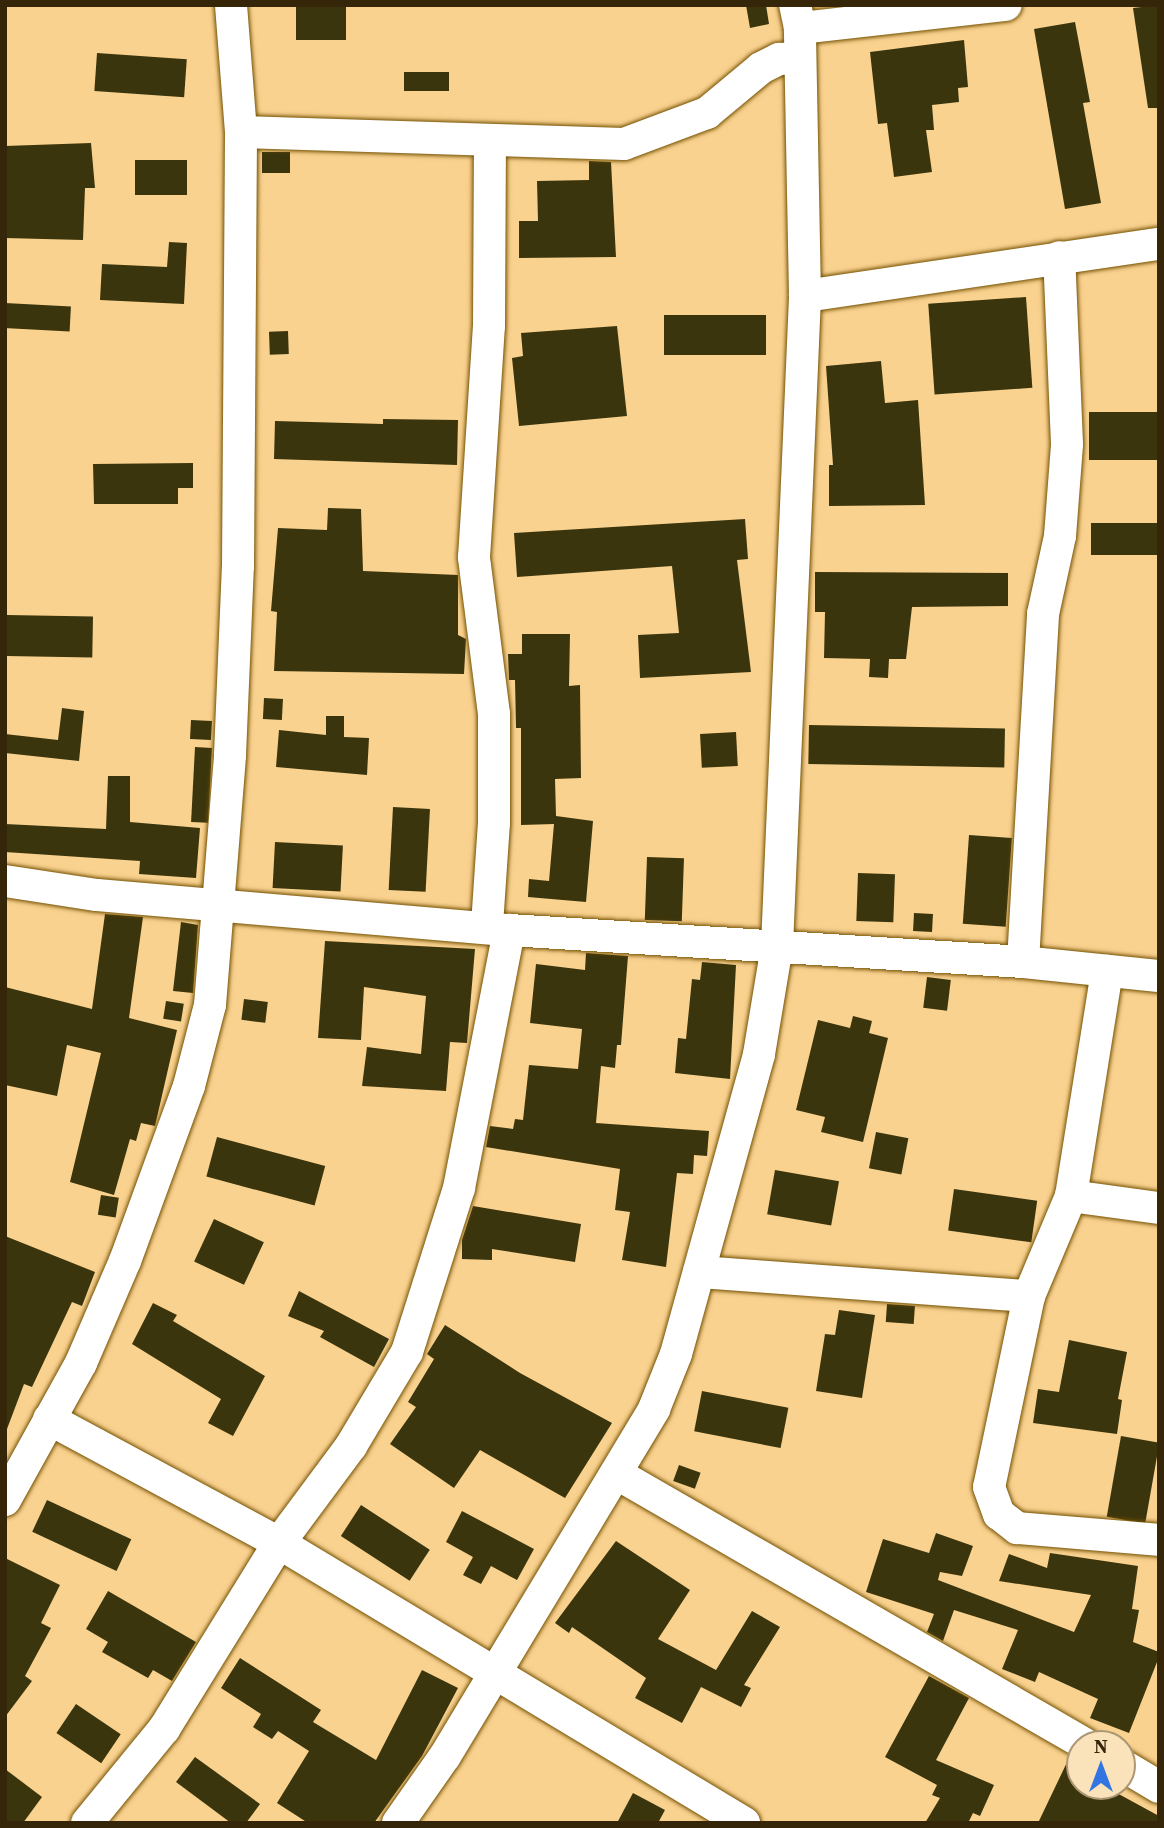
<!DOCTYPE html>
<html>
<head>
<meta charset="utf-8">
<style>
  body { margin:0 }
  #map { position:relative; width:1164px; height:1828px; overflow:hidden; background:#fad28f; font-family:"Source Serif 4",serif }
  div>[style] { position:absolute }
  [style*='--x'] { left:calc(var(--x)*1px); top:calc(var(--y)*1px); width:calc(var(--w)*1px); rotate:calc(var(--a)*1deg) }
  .building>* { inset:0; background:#3b350d; transform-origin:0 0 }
  .roads { filter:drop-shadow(0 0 2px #735100) drop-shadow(0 0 2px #735100) }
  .minor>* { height:32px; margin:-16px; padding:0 16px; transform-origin:16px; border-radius:16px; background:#fff }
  span { translate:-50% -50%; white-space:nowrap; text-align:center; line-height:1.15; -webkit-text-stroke:7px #fae2bb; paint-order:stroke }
  .frame { position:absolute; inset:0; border:7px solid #352609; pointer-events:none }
  .north { position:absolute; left:1066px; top:1730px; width:70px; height:70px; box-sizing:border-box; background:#fae2bb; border:2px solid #ab9774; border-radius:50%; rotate:0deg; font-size:19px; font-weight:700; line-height:28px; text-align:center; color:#352609 }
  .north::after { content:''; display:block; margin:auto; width:24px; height:32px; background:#3275e2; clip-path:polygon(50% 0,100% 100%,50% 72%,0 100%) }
</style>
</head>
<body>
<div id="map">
  <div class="building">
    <i style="left:296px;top:5px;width:50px;height:35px"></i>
    <i style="clip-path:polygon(746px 5px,766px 5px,769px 24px,750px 28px)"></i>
    <i style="clip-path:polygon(1159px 5px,1159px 108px,1148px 108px,1133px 8px)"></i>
    <i style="clip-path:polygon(1075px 22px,1090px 102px,1083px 103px,1101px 203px,1065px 209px,1034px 29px)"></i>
    <i style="clip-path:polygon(964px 40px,968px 87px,958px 88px,959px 102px,932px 105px,934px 130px,926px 130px,932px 172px,894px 177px,887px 123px,878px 124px,870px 52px)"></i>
    <i style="left:97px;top:53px;width:90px;height:38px;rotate:4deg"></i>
    <i style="left:404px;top:72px;width:45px;height:19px"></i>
    <i style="clip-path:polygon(91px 143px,95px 188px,85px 188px,83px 240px,5px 238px,5px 146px)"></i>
    <i style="left:290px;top:152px;width:21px;height:28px;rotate:90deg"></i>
    <i style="left:135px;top:160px;width:52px;height:35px"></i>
    <i style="clip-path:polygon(589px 161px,611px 162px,616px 257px,519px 258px,519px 221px,538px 221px,537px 181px,589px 180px)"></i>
    <i style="clip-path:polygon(169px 242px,187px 243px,184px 304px,100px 300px,102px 264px,167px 267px)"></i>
    <i style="left:1026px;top:297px;width:91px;height:98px;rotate:86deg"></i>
    <i style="left:5px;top:303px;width:66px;height:25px;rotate:3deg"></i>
    <i style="left:766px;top:315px;width:40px;height:102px;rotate:90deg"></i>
    <i style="clip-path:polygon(617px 326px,627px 416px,519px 426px,512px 358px,523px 356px,521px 333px)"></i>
    <i style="left:288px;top:331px;width:23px;height:19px;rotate:88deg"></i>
    <i style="clip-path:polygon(881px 361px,885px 403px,918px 400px,925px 505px,829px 506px,829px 465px,833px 465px,826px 366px)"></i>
    <i style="left:1159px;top:412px;width:48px;height:70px;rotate:90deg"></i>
    <i style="clip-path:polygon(383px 419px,458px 420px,457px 465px,274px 459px,275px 421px,383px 424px)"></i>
    <i style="clip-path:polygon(193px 463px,193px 488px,178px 488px,178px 504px,94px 504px,93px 464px)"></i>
    <i style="clip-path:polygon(328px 508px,361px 509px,363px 571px,458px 575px,458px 635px,466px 639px,464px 674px,274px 671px,277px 612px,271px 611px,278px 528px,327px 530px)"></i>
    <i style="clip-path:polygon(745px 519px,748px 559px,737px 560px,751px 672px,640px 678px,638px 635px,679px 633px,672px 566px,517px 577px,514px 533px)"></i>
    <i style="left:1091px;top:523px;width:68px;height:32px"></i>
    <i style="clip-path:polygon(815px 572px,1008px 573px,1008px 606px,912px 607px,906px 659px,889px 659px,888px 678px,869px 677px,870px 659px,824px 658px,825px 612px,815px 612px)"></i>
    <i style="left:7px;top:615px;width:86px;height:41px;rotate:1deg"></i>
    <i style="clip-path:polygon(522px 634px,570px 634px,569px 686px,580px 685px,581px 778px,555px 779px,556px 816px,593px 821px,586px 902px,528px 897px,529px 879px,549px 881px,554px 824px,521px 825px,521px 728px,516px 728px,515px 680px,509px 680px,508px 654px,522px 654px)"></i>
    <i style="left:264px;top:698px;width:19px;height:21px;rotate:3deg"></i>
    <i style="clip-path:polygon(62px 708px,84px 711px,79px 761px,5px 753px,5px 734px,58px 740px)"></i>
    <i style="clip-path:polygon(326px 716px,344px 716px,344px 737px,369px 738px,367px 775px,276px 767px,279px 730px,326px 735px)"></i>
    <i style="left:191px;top:720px;width:21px;height:19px;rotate:3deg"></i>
    <i style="left:809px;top:725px;width:196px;height:39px;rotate:1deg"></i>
    <i style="left:736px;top:732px;width:34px;height:36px;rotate:87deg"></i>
    <i style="left:195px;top:747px;width:17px;height:75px;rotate:3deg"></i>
    <i style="clip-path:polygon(108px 776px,130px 776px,130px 822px,200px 828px,196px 878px,139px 874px,140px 861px,5px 852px,5px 824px,106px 829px)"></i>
    <i style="left:393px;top:807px;width:37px;height:83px;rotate:3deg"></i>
    <i style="left:969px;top:835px;width:43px;height:89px;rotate:4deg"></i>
    <i style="left:275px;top:842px;width:68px;height:46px;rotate:3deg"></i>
    <i style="left:647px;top:857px;width:37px;height:63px;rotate:2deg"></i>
    <i style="left:858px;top:873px;width:37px;height:48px;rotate:2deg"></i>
    <i style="left:914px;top:913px;width:19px;height:18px;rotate:3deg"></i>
    <i style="clip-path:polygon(105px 914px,143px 917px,129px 1018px,177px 1030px,155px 1126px,141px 1123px,136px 1141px,130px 1139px,114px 1195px,70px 1182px,101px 1053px,67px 1045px,57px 1096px,5px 1085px,5px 987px,92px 1009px)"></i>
    <i style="clip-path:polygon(181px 922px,198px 925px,193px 993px,173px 991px)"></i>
    <i style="clip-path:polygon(325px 941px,475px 949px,467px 1043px,450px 1042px,446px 1091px,362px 1086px,367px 1047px,421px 1054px,426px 996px,364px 987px,361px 1040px,318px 1038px)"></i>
    <i style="clip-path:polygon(586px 953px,628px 956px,621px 1045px,617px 1045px,615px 1068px,601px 1066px,596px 1123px,709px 1131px,707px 1156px,694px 1155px,693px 1174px,677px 1173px,666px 1267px,622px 1260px,630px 1212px,615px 1210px,620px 1169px,486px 1147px,490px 1126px,513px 1129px,515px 1119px,523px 1120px,529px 1065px,578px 1069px,582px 1029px,530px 1023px,536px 964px,585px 970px)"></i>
    <i style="clip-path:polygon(702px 962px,736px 965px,730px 1079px,675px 1073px,678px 1038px,686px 1039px,692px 979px,700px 980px)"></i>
    <i style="left:927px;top:977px;width:24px;height:31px;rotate:7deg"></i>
    <i style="left:244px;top:999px;width:24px;height:21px;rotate:7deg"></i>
    <i style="left:166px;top:1001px;width:18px;height:18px;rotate:9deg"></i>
    <i style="clip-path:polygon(853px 1016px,872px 1021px,869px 1033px,888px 1038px,863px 1142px,821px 1132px,825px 1117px,796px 1110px,818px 1020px,850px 1028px)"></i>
    <i style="left:876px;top:1132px;width:33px;height:37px;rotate:11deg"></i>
    <i style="left:217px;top:1137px;width:112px;height:41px;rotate:15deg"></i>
    <i style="left:775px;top:1170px;width:65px;height:45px;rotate:10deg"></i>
    <i style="left:954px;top:1189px;width:84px;height:42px;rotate:8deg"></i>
    <i style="left:101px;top:1195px;width:18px;height:20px;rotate:9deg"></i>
    <i style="clip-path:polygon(473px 1206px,581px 1224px,575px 1262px,492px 1249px,492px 1260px,462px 1259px,462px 1240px)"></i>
    <i style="left:214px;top:1219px;width:55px;height:47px;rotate:25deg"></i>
    <i style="clip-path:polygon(5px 1236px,95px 1272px,82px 1306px,72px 1302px,32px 1387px,24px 1384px,7px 1429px)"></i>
    <i style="clip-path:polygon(299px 1291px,389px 1339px,374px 1367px,320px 1337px,324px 1331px,288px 1316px)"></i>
    <i style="clip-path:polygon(153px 1303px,177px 1315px,173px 1321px,265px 1376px,233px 1436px,208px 1423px,221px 1399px,132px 1344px)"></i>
    <i style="left:887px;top:1304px;width:28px;height:18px;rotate:4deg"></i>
    <i style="clip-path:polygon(839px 1310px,875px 1315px,862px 1398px,816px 1391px,825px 1334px,835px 1335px)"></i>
    <i style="clip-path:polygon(445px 1325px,520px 1373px,612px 1423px,565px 1498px,480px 1450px,454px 1488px,390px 1444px,416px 1407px,408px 1402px,434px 1359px,427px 1354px)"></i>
    <i style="clip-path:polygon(1069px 1340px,1127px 1352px,1118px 1399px,1122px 1400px,1117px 1434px,1033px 1423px,1038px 1389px,1059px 1392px)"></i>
    <i style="left:702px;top:1391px;width:88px;height:41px;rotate:11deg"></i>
    <i style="left:1121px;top:1436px;width:39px;height:82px;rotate:10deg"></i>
    <i style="left:679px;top:1465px;width:23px;height:17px;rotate:20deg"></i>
    <i style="left:47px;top:1500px;width:93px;height:35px;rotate:25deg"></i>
    <i style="left:361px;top:1505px;width:82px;height:37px;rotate:33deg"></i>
    <i style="clip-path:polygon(462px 1511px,534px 1549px,517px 1580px,491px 1566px,481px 1584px,463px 1575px,473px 1557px,446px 1542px)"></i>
    <i style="clip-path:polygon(936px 1533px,973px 1546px,962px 1576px,940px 1572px,938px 1580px,1074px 1632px,1091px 1595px,999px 1581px,1009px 1554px,1047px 1568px,1050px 1553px,1138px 1566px,1132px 1609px,1139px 1610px,1133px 1642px,1159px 1652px,1159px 1657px,1129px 1733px,1090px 1718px,1098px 1699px,1039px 1672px,1035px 1682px,1002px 1669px,1018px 1630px,954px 1610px,943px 1641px,927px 1632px,934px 1614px,866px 1592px,883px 1539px,929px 1553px)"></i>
    <i style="clip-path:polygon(616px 1541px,690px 1590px,658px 1639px,716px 1670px,752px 1611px,780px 1627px,744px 1685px,751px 1688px,741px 1707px,701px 1687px,682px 1723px,635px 1698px,646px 1678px,572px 1627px,569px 1633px,555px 1623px)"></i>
    <i style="clip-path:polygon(5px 1558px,60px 1585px,41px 1623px,51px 1628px,25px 1676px,32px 1681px,5px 1717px)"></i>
    <i style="clip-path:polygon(108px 1591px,196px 1642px,172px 1681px,153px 1670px,148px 1678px,102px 1652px,108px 1642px,86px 1629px)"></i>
    <i style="clip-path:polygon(240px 1658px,321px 1710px,313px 1722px,376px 1760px,422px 1670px,458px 1688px,422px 1756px,374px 1823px,308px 1823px,277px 1803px,309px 1751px,278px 1731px,272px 1739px,253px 1727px,261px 1714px,221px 1688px)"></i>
    <i style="clip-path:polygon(929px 1676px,969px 1698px,936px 1760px,994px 1785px,980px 1816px,973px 1813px,968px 1823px,925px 1823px,940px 1798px,932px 1795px,937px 1785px,885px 1757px)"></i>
    <i style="left:76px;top:1704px;width:54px;height:35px;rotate:34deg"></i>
    <i style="clip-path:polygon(1070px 1756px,1080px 1761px,1080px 1786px,1104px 1786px,1159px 1816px,1159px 1823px,1038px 1823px)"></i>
    <i style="clip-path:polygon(195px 1757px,260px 1804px,246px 1823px,231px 1823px,176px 1782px)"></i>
    <i style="clip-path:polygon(5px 1769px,42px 1797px,23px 1823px,5px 1823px)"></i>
    <i style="clip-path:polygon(633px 1793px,665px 1810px,658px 1823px,617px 1823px)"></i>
  </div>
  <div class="roads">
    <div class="minor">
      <i style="--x:800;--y:28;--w:207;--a:-6.4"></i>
      <i style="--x:241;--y:132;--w:383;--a:1.8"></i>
      <i style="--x:624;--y:144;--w:89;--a:-20.5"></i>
      <i style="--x:707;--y:113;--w:70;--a:-39.8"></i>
      <i style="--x:761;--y:68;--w:20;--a:-27"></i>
      <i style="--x:779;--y:59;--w:20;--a:-3"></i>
      <i style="--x:805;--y:296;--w:358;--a:-8.4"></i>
      <i style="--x:5;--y:881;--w:93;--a:8.7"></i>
      <i style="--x:97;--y:895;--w:413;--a:4.9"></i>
      <i style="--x:509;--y:930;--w:515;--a:3.56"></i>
      <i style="--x:1023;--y:962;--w:137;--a:5.9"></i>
      <i style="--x:487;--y:925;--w:102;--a:-86.1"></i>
      <i style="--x:494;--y:823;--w:109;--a:-90"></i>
      <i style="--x:494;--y:714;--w:158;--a:-97.3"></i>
      <i style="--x:474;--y:557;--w:231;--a:-86.3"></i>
      <i style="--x:489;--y:326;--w:185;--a:-89.7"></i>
      <i style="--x:1023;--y:962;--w:349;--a:-86.7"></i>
      <i style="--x:1043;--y:614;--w:80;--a:-77.7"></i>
      <i style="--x:1060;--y:536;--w:92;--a:-85.6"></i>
      <i style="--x:1067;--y:444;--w:187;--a:-92.4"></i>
      <i style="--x:1071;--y:1196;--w:89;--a:7.8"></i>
      <i style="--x:699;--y:1272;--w:331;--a:4.2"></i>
      <i style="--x:1029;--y:1296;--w:108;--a:-67.2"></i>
      <i style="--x:1071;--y:1196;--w:228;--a:-80.9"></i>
      <i style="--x:1029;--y:1296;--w:195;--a:101.8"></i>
      <i style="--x:989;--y:1487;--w:29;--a:70"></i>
      <i style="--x:999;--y:1514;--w:23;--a:38"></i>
      <i style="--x:1017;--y:1528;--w:143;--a:4.8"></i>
      <i style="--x:49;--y:1419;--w:261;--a:28.3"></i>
      <i style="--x:279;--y:1543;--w:543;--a:31.05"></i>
      <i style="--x:619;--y:1475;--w:538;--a:30"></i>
      <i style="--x:5;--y:1500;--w:157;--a:-61"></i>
      <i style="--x:81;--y:1363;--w:111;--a:-66.7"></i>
      <i style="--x:125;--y:1261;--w:186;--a:-69.9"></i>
      <i style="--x:189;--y:1086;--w:84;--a:-75.5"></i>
      <i style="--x:210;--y:1005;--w:251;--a:-85.4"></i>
      <i style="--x:230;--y:755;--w:189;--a:-87.6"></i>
      <i style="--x:238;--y:566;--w:434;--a:-89.6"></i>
      <i style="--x:241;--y:132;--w:127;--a:-94.5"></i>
      <i style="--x:1122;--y:1765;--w:43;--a:30.7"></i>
      <i style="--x:87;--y:1823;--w:122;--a:-50.7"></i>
      <i style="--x:164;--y:1729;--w:219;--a:-58.3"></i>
      <i style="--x:279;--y:1543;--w:121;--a:-53.4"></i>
      <i style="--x:351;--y:1446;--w:109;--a:-59.2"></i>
      <i style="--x:407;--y:1352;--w:172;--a:-72.4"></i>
      <i style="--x:459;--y:1188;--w:263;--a:-79"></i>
      <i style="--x:398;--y:1823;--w:82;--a:-55"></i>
      <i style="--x:445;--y:1756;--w:405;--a:-58.9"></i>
      <i style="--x:654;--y:1409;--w:59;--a:-68.2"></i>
      <i style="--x:676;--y:1354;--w:311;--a:-74.5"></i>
      <i style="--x:759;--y:1054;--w:109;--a:-80.5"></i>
      <i style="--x:777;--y:946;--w:651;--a:-87.53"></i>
      <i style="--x:805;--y:296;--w:268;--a:-91.1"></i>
      <i style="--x:800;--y:28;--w:24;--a:-102"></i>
    </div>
  </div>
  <div class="frame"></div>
  <div class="north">N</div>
</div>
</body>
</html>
